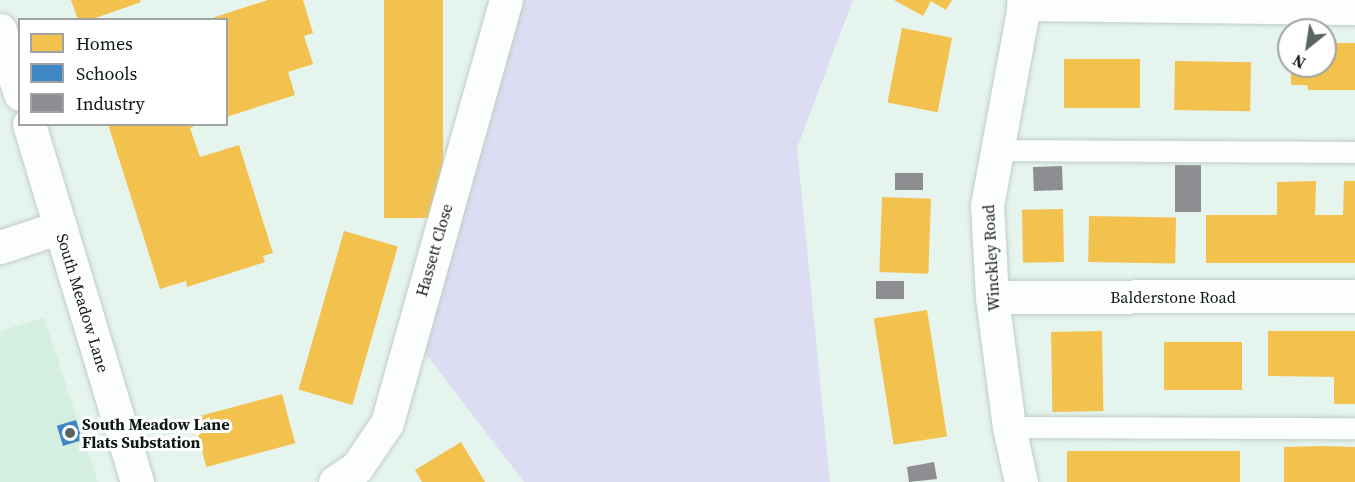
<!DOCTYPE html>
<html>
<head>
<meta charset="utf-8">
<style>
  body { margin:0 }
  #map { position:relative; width:1355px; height:482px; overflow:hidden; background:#e5f5ed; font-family:"Source Serif 4",serif }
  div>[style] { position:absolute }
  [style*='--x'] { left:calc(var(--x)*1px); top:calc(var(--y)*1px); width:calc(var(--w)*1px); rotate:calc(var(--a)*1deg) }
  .built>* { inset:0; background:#d4eee1 }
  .green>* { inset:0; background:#dcddf2 }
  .homes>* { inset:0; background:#f2c14e; transform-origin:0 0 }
  .schools>* { inset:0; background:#3f88c5; transform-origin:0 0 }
  .industry>* { inset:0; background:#8d8d92; transform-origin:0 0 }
  .roads { filter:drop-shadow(0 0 2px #c1cdc7) drop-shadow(0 0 2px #c1cdc7) }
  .lane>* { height:21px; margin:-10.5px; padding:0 10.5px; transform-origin:10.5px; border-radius:10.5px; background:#fbfefc }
  .street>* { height:33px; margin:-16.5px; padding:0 16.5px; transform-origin:16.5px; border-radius:16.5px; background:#fbfefc }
  .dots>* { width:16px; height:16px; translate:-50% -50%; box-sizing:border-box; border:3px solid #fff; border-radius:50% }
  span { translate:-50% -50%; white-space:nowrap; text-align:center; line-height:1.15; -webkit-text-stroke:6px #fff; paint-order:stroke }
  .street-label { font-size:16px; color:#0e1813 }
  .poi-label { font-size:16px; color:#0e1813; font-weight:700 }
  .left { translate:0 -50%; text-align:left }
  .legend { position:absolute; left:18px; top:18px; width:210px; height:108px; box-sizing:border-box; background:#fff; border:2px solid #9fa3a1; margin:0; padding:8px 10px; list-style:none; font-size:18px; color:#0e1813 }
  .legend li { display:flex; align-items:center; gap:12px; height:30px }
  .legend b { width:30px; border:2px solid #9fa3a1 }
  .north { position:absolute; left:1277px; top:18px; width:60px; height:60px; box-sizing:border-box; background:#fff; border:2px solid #9fa3a1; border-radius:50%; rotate:210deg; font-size:16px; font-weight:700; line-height:24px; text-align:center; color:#0e1813 }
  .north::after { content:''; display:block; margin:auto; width:21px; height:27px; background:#59655f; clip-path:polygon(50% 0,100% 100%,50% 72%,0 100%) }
</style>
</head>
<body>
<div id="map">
  <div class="built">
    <i style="clip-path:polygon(44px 318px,98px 482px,0 482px,0 331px)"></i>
  </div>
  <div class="green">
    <i style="clip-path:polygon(514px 0,853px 0,797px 148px,830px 482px,524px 482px,416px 341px)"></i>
  </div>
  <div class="homes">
    <i style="clip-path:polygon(71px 0,140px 0,141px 2px,90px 20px,78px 20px)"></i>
    <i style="clip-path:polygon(268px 0,303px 0,313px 33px,304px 36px,313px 64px,288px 72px,295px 95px,226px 117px,226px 20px,209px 19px)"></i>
    <i style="left:384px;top:0;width:59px;height:218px"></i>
    <i style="clip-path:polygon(894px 0,952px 0,946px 10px,931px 1px,923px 16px)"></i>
    <i style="left:902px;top:28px;width:51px;height:76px;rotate:11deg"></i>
    <i style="clip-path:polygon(1325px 43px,1355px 43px,1355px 90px,1308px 90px,1307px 85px,1291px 85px,1291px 66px,1325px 66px)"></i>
    <i style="left:1064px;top:59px;width:76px;height:49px"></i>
    <i style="left:1175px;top:61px;width:76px;height:49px;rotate:1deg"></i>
    <i style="clip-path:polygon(108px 124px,200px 124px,190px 128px,200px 157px,239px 145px,273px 253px,263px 256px,265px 262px,187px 287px,186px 281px,160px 289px)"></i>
    <i style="clip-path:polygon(1316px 181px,1315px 215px,1343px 215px,1344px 181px,1355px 181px,1355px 263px,1206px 263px,1206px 215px,1277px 215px,1277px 182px)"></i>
    <i style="left:882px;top:197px;width:49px;height:75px;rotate:2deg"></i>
    <i style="left:1063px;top:209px;width:53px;height:41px;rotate:89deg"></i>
    <i style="left:1089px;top:216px;width:87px;height:46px;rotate:1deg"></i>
    <i style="left:344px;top:231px;width:56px;height:165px;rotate:16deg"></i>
    <i style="left:927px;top:310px;width:128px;height:54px;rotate:81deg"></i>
    <i style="left:1102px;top:331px;width:80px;height:51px;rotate:89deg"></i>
    <i style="clip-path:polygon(1268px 331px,1355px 331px,1355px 404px,1334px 404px,1334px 377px,1268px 376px)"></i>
    <i style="left:1242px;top:342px;width:48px;height:78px;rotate:90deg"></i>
    <i style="left:282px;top:394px;width:51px;height:92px;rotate:75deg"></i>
    <i style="clip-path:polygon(461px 442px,485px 482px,422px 482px,415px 470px)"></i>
    <i style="clip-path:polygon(1322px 446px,1355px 447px,1355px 482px,1284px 482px,1284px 447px)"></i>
    <i style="left:1067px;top:451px;width:173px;height:31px"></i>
  </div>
  <div class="schools">
    <i style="left:76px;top:420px;width:21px;height:20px;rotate:73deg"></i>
  </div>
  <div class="industry">
    <i style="left:1175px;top:165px;width:26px;height:47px"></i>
    <i style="left:1062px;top:166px;width:24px;height:29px;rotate:88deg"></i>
    <i style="left:895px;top:173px;width:28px;height:17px"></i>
    <i style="left:904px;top:281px;width:18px;height:28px;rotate:90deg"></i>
    <i style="clip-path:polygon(934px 462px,937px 479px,909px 482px,907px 467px)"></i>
  </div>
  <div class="roads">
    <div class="lane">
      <i style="--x:995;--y:150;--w:360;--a:0.3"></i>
      <i style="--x:1009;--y:427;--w:346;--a:0.2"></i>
    </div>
    <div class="street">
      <i style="--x:1023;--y:4;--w:332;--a:0.7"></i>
      <i style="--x:0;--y:30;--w:67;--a:72.6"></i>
      <i style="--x:29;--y:124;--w:374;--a:73.2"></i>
      <i style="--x:0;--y:247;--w:63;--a:-18.4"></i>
      <i style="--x:992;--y:297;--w:363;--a:-0.2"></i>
      <i style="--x:335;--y:482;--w:27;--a:-34"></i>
      <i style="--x:357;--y:467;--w:53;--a:-55.7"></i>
      <i style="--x:387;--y:423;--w:439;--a:-74.3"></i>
      <i style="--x:1021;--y:482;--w:56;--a:-102.3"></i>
      <i style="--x:1009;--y:427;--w:131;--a:-97.5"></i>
      <i style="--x:992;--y:297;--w:92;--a:-93.1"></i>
      <i style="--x:987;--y:205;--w:208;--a:-79.5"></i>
    </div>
  </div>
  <div class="dots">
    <i style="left:70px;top:433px;background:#59655f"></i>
  </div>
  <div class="street-label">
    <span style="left:434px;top:250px;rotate:-74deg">Hassett Close</span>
    <span style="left:991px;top:258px;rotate:-93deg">Winckley Road</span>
    <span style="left:1173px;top:297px">Balderstone Road</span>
    <span style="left:83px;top:303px;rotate:73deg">South Meadow Lane</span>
  </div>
  <div class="poi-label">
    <span class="left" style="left:82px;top:433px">South Meadow Lane<br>Flats Substation</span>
  </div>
  <ul class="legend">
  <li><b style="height:16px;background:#f2c14e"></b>Homes</li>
  <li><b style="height:16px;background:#3f88c5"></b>Schools</li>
  <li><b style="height:16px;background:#8d8d92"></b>Industry</li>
  </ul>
  <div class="north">N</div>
</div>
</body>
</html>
